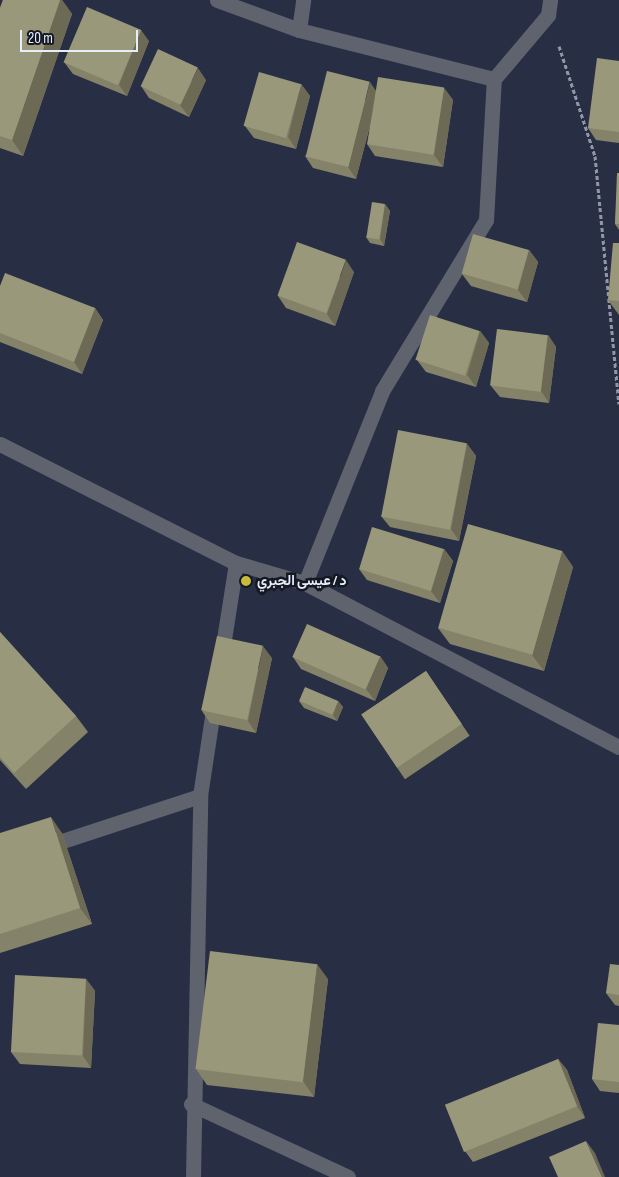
<!DOCTYPE html>
<html>
<head>
<meta charset="utf-8">
<style>
  body { margin:0 }
  #map { position:relative; width:619px; height:1177px; overflow:hidden; background:#282f45; font-family:"Sofia Sans Condensed",Vazirmatn,sans-serif }
  div>[style] { position:absolute }
  [style*='--x'] { left:calc(var(--x)*1px); top:calc(var(--y)*1px); width:calc(var(--w)*1px); rotate:calc(var(--a)*1deg) }
  .path>* { height:3px; margin-top:-1.5px; transform-origin:0; background:repeating-linear-gradient(90deg,#9197a9 0 4px,transparent 0 6.5px) }
  .minor>* { height:15px; margin:-7.5px; padding:0 7.5px; transform-origin:7.5px; border-radius:7.5px; background:#5f636e }
  .wall>* { inset:0; background:#848369; transform-origin:0 0 }
  .shaded-wall>* { inset:0; background:#6c6a55 }
  .building>* { inset:0; background:#9a987a; transform-origin:0 0 }
  .dots>* { width:14px; height:14px; translate:-50% -50%; box-sizing:border-box; border:2px solid #141822; border-radius:50% }
  span { translate:-50% -50%; white-space:nowrap; text-align:center; line-height:1.15; -webkit-text-stroke:5px #141822; paint-order:stroke }
  .poi-label { font-size:14px; color:#e8edfc; font-weight:700 }
  .left { translate:0 -50%; text-align:left }
  .scale { position:absolute; left:20px; top:30px; width:118px; height:22px; box-sizing:border-box; border:2px solid #e8edfc; border-top:0; padding-left:6px; font-size:15px; line-height:18px; white-space:nowrap; color:#e8edfc; -webkit-text-stroke:4px #141822; paint-order:stroke }
</style>
</head>
<body>
<div id="map">
  <div class="path">
    <i style="--x:559;--y:46;--w:116;--a:71.9"></i>
    <i style="--x:595;--y:156;--w:249;--a:84.5"></i>
  </div>
  <div class="minor">
    <i style="--x:217;--y:0;--w:87;--a:20.1"></i>
    <i style="--x:299;--y:30;--w:201;--a:14.1"></i>
    <i style="--x:299;--y:30;--w:30;--a:-82"></i>
    <i style="--x:0;--y:444;--w:264;--a:26.8"></i>
    <i style="--x:236;--y:563;--w:72;--a:16.2"></i>
    <i style="--x:305;--y:583;--w:354;--a:27.6"></i>
    <i style="--x:305;--y:583;--w:207;--a:-68.1"></i>
    <i style="--x:382;--y:391;--w:200;--a:-58.7"></i>
    <i style="--x:486;--y:220;--w:141;--a:-86.8"></i>
    <i style="--x:494;--y:79;--w:84;--a:-49.8"></i>
    <i style="--x:548;--y:15;--w:15;--a:-82"></i>
    <i style="--x:221;--y:658;--w:96;--a:-81"></i>
    <i style="--x:47;--y:846;--w:161;--a:-18.1"></i>
    <i style="--x:191;--y:1104;--w:173;--a:24.9"></i>
    <i style="--x:193;--y:1177;--w:381;--a:-88.9"></i>
    <i style="--x:200;--y:796;--w:94;--a:-81.4"></i>
  </div>
  <div class="wall">
    <i style="clip-path:polygon(3px 0,62px 0,72px 14px,23px 156px,0 148px,0 8px)"></i>
    <i style="clip-path:polygon(149px 41px,127px 96px,73px 74px,64px 62px)"></i>
    <i style="clip-path:polygon(619px 61px,619px 143px,596px 140px,588px 128px)"></i>
    <i style="clip-path:polygon(206px 80px,189px 117px,149px 98px,141px 86px)"></i>
    <i style="clip-path:polygon(301px 84px,310px 96px,296px 149px,254px 138px,245px 126px)"></i>
    <i style="clip-path:polygon(444px 88px,453px 100px,443px 167px,375px 156px,367px 144px,370px 126px,356px 179px,313px 168px,305px 156px,376px 90px)"></i>
    <i style="clip-path:polygon(619px 173px,619px 230px,615px 224px)"></i>
    <i style="clip-path:polygon(385px 204px,390px 211px,384px 246px,370px 243px,366px 237px)"></i>
    <i style="clip-path:polygon(619px 243px,619px 315px,608px 300px)"></i>
    <i style="clip-path:polygon(529px 250px,538px 262px,527px 302px,471px 286px,462px 274px)"></i>
    <i style="clip-path:polygon(354px 272px,335px 326px,286px 308px,278px 296px)"></i>
    <i style="clip-path:polygon(0 286px,95px 308px,103px 320px,82px 374px,0 342px)"></i>
    <i style="clip-path:polygon(480px 331px,489px 343px,476px 387px,426px 372px,417px 360px)"></i>
    <i style="clip-path:polygon(548px 335px,556px 347px,549px 403px,500px 397px,491px 386px)"></i>
    <i style="clip-path:polygon(467px 444px,476px 456px,459px 541px,390px 527px,381px 516px)"></i>
    <i style="clip-path:polygon(444px 549px,453px 561px,440px 603px,367px 580px,359px 569px)"></i>
    <i style="clip-path:polygon(562px 551px,573px 567px,544px 671px,450px 644px,438px 628px)"></i>
    <i style="clip-path:polygon(0 632px,76px 716px,88px 732px,26px 789px,0 760px)"></i>
    <i style="clip-path:polygon(380px 656px,388px 668px,375px 701px,301px 669px,293px 657px)"></i>
    <i style="clip-path:polygon(272px 658px,256px 733px,210px 723px,202px 711px)"></i>
    <i style="left:426px;top:671px;width:78px;height:78px;rotate:56deg"></i>
    <i style="clip-path:polygon(299px 701px,338px 701px,343px 707px,337px 721px,304px 708px)"></i>
    <i style="clip-path:polygon(0 833px,62px 833px,92px 924px,0 953px)"></i>
    <i style="clip-path:polygon(619px 965px,619px 1006px,615px 1005px,606px 993px)"></i>
    <i style="clip-path:polygon(86px 979px,95px 991px,91px 1068px,20px 1064px,11px 1052px)"></i>
    <i style="clip-path:polygon(328px 979px,314px 1097px,207px 1085px,196px 1069px)"></i>
    <i style="clip-path:polygon(619px 1025px,619px 1093px,600px 1091px,592px 1079px)"></i>
    <i style="clip-path:polygon(558px 1059px,567px 1070px,585px 1118px,473px 1162px,465px 1151px)"></i>
  </div>
  <div class="shaded-wall">
    <i style="clip-path:polygon(60px 0,62px 0,72px 14px,23px 156px,12px 140px)"></i>
    <i style="clip-path:polygon(141px 30px,149px 41px,127px 96px,119px 85px)"></i>
    <i style="clip-path:polygon(198px 68px,206px 80px,189px 117px,180px 105px)"></i>
    <i style="clip-path:polygon(370px 82px,378px 94px,356px 179px,348px 167px)"></i>
    <i style="clip-path:polygon(301px 84px,310px 96px,296px 149px,288px 137px)"></i>
    <i style="clip-path:polygon(444px 88px,453px 100px,443px 167px,434px 155px)"></i>
    <i style="clip-path:polygon(385px 204px,390px 211px,384px 246px,380px 239px)"></i>
    <i style="clip-path:polygon(529px 250px,538px 262px,527px 302px,518px 290px)"></i>
    <i style="clip-path:polygon(346px 260px,354px 272px,335px 326px,327px 314px)"></i>
    <i style="clip-path:polygon(95px 308px,103px 320px,82px 374px,74px 362px)"></i>
    <i style="clip-path:polygon(480px 331px,489px 343px,476px 387px,467px 375px)"></i>
    <i style="clip-path:polygon(548px 335px,556px 347px,549px 403px,541px 391px)"></i>
    <i style="clip-path:polygon(467px 444px,476px 456px,459px 541px,451px 529px)"></i>
    <i style="clip-path:polygon(444px 549px,453px 561px,440px 603px,431px 591px)"></i>
    <i style="clip-path:polygon(562px 551px,573px 567px,544px 671px,532px 655px)"></i>
    <i style="clip-path:polygon(263px 646px,272px 658px,256px 733px,248px 721px)"></i>
    <i style="clip-path:polygon(380px 656px,388px 668px,375px 701px,366px 689px)"></i>
    <i style="clip-path:polygon(338px 701px,343px 707px,337px 721px,333px 715px)"></i>
    <i style="clip-path:polygon(51px 817px,62px 833px,92px 924px,80px 908px)"></i>
    <i style="clip-path:polygon(317px 964px,328px 979px,314px 1097px,303px 1081px)"></i>
    <i style="clip-path:polygon(86px 979px,95px 991px,91px 1068px,83px 1056px)"></i>
    <i style="clip-path:polygon(558px 1059px,567px 1070px,585px 1118px,577px 1106px)"></i>
    <i style="clip-path:polygon(586px 1141px,595px 1153px,605px 1177px,602px 1177px)"></i>
  </div>
  <div class="building">
    <i style="clip-path:polygon(3px 0,60px 0,12px 140px,0 136px,0 8px)"></i>
    <i style="left:87px;top:7px;width:59px;height:60px;rotate:23deg"></i>
    <i style="left:158px;top:49px;width:44px;height:41px;rotate:25deg"></i>
    <i style="clip-path:polygon(597px 58px,619px 61px,619px 132px,588px 128px)"></i>
    <i style="left:327px;top:71px;width:44px;height:88px;rotate:14deg"></i>
    <i style="left:259px;top:72px;width:44px;height:56px;rotate:16deg"></i>
    <i style="left:378px;top:77px;width:67px;height:68px;rotate:9deg"></i>
    <i style="clip-path:polygon(617px 173px,619px 173px,619px 224px,615px 224px)"></i>
    <i style="left:372px;top:202px;width:13px;height:36px;rotate:9deg"></i>
    <i style="left:473px;top:234px;width:58px;height:41px;rotate:16deg"></i>
    <i style="left:297px;top:242px;width:52px;height:57px;rotate:20deg"></i>
    <i style="clip-path:polygon(613px 243px,619px 243px,619px 301px,608px 300px)"></i>
    <i style="clip-path:polygon(5px 273px,95px 308px,74px 362px,0 333px,0 286px)"></i>
    <i style="left:430px;top:315px;width:52px;height:47px;rotate:18deg"></i>
    <i style="left:497px;top:329px;width:51px;height:57px;rotate:7deg"></i>
    <i style="left:398px;top:430px;width:70px;height:88px;rotate:11deg"></i>
    <i style="left:468px;top:524px;width:98px;height:108px;rotate:16deg"></i>
    <i style="left:372px;top:527px;width:75px;height:44px;rotate:17deg"></i>
    <i style="left:307px;top:624px;width:80px;height:36px;rotate:24deg"></i>
    <i style="clip-path:polygon(0 632px,76px 716px,14px 773px,0 757px)"></i>
    <i style="left:217px;top:636px;width:47px;height:76px;rotate:12deg"></i>
    <i style="left:426px;top:671px;width:64px;height:78px;rotate:56deg"></i>
    <i style="left:305px;top:687px;width:36px;height:15px;rotate:23deg"></i>
    <i style="clip-path:polygon(51px 817px,80px 908px,0 934px,0 833px)"></i>
    <i style="left:210px;top:951px;width:108px;height:119px;rotate:7deg"></i>
    <i style="clip-path:polygon(610px 964px,619px 965px,619px 995px,606px 993px)"></i>
    <i style="left:15px;top:975px;width:71px;height:77px;rotate:3deg"></i>
    <i style="clip-path:polygon(598px 1023px,619px 1025px,619px 1082px,592px 1079px)"></i>
    <i style="left:558px;top:1059px;width:51px;height:122px;rotate:68deg"></i>
    <i style="clip-path:polygon(586px 1141px,602px 1177px,558px 1177px,549px 1157px)"></i>
  </div>
  <div class="dots">
    <i style="left:246px;top:581px;background:#c7bb3b"></i>
  </div>
  <div class="poi-label">
    <span class="left" style="left:257px;top:581px">د / عيسى الجبري</span>
  </div>
  <div class="scale">20 m</div>
</div>
</body>
</html>
